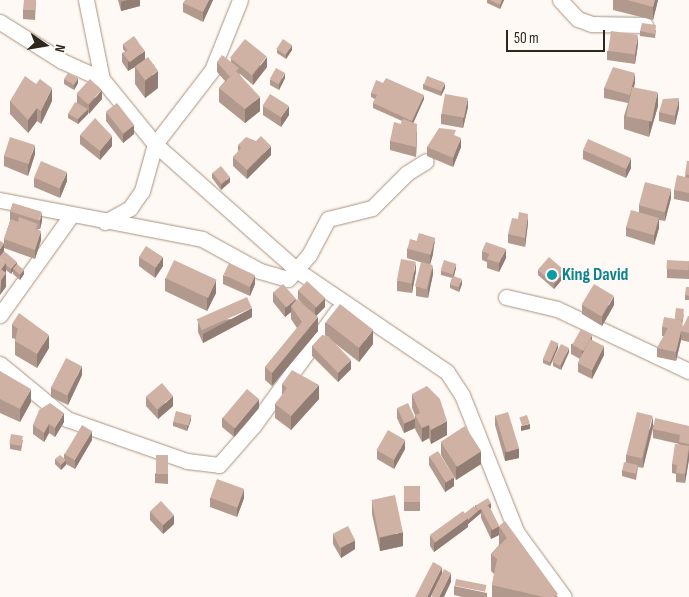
<!DOCTYPE html>
<html>
<head>
<meta charset="utf-8">
<style>
  body { margin:0 }
  #map { position:relative; width:689px; height:597px; overflow:hidden; background:#fef9f4; font-family:"Sofia Sans Condensed",sans-serif }
  div>[style] { position:absolute }
  [style*='--x'] { left:calc(var(--x)*1px); top:calc(var(--y)*1px); width:calc(var(--w)*1px); rotate:calc(var(--a)*1deg) }
  .roads { filter:drop-shadow(0 0 1px #a9927e) drop-shadow(0 0 1px #a9927e) }
  .minor>* { height:15px; margin:-7.5px; padding:0 7.5px; transform-origin:7.5px; border-radius:7.5px; background:#fff }
  .wall>* { inset:0; background:#b2998d; transform-origin:0 0 }
  .shaded-wall>* { inset:0; background:#917d73 }
  .building>* { inset:0; background:#cfb2a4; transform-origin:0 0 }
  .dots>* { width:14px; height:14px; translate:-50% -50%; box-sizing:border-box; border:2px solid #fef9f4; border-radius:50% }
  span { translate:-50% -50%; white-space:nowrap; text-align:center; line-height:1.15; -webkit-text-stroke:4px #fef9f4; paint-order:stroke }
  .culture-label { font-size:18px; color:#0d838f; font-weight:700 }
  .left { translate:0 -50%; text-align:left }
  .north { position:absolute; left:20px; top:20px; width:50px; height:50px; -webkit-text-stroke:4px #fef9f4; paint-order:stroke; rotate:103deg; font-size:14px; font-weight:700; line-height:20px; text-align:center; color:#2f261e }
  .north::after { content:''; display:block; margin:auto; width:18px; height:22px; background:#2f261e; clip-path:polygon(50% 0,100% 100%,50% 72%,0 100%) }
  .scale { position:absolute; left:506px; top:30px; width:99px; height:22px; box-sizing:border-box; border:2px solid #2f261e; border-top:0; padding-left:6px; font-size:15px; line-height:18px; white-space:nowrap; color:#2f261e; -webkit-text-stroke:4px #fef9f4; paint-order:stroke }
</style>
</head>
<body>
<div id="map">
  <div class="roads">
    <div class="minor">
      <i style="--x:86;--y:0;--w:81;--a:78.6"></i>
      <i style="--x:560;--y:0;--w:26;--a:47"></i>
      <i style="--x:578;--y:19;--w:15;--a:20"></i>
      <i style="--x:592;--y:24;--w:53;--a:1.1"></i>
      <i style="--x:0;--y:22;--w:73;--a:32.2"></i>
      <i style="--x:62;--y:61;--w:44;--a:24.2"></i>
      <i style="--x:102;--y:79;--w:84;--a:50.8"></i>
      <i style="--x:155;--y:144;--w:191;--a:41.6"></i>
      <i style="--x:298;--y:271;--w:180;--a:34.1"></i>
      <i style="--x:447;--y:372;--w:27;--a:57"></i>
      <i style="--x:462;--y:395;--w:149;--a:68.3"></i>
      <i style="--x:517;--y:533;--w:79;--a:53.7"></i>
      <i style="--x:0;--y:200;--w:206;--a:10.9"></i>
      <i style="--x:202;--y:239;--w:66;--a:28.9"></i>
      <i style="--x:260;--y:271;--w:29;--a:16"></i>
      <i style="--x:288;--y:279;--w:32;--a:-49"></i>
      <i style="--x:309;--y:255;--w:41;--a:-62.2"></i>
      <i style="--x:328;--y:219;--w:45;--a:-14"></i>
      <i style="--x:372;--y:208;--w:49;--a:-45"></i>
      <i style="--x:407;--y:173;--w:22;--a:-32"></i>
      <i style="--x:105;--y:222;--w:29;--a:-29"></i>
      <i style="--x:130;--y:208;--w:21;--a:-55"></i>
      <i style="--x:142;--y:191;--w:49;--a:-74.5"></i>
      <i style="--x:155;--y:144;--w:93;--a:-52.4"></i>
      <i style="--x:212;--y:70;--w:75;--a:-68.2"></i>
      <i style="--x:506;--y:297;--w:52;--a:13.2"></i>
      <i style="--x:557;--y:309;--w:146;--a:25.2"></i>
      <i style="--x:0;--y:315;--w:120;--a:-54.5"></i>
      <i style="--x:0;--y:364;--w:87;--a:39.4"></i>
      <i style="--x:67;--y:419;--w:127;--a:19.3"></i>
      <i style="--x:187;--y:461;--w:32;--a:7"></i>
      <i style="--x:219;--y:465;--w:53;--a:-48.8"></i>
      <i style="--x:254;--y:425;--w:141;--a:-53.9"></i>
    </div>
  </div>
  <div class="wall">
    <i style="clip-path:polygon(36px 0,35px 20px,23px 19px,23px 10px)"></i>
    <i style="clip-path:polygon(118px 0,140px 0,140px 6px,121px 11px)"></i>
    <i style="clip-path:polygon(213px 0,203px 22px,183px 12px,183px 3px)"></i>
    <i style="clip-path:polygon(487px 0,504px 0,500px 9px,487px 3px)"></i>
    <i style="clip-path:polygon(613px 0,658px 0,653px 20px,613px 10px)"></i>
    <i style="clip-path:polygon(656px 30px,655px 38px,640px 36px,640px 31px)"></i>
    <i style="clip-path:polygon(123px 44px,145px 59px,158px 88px,145px 98px,135px 84px,135px 67px,128px 71px,122px 62px,122px 53px,125px 52px,123px 49px)"></i>
    <i style="clip-path:polygon(638px 44px,635px 64px,607px 60px,607px 51px)"></i>
    <i style="clip-path:polygon(277px 49px,292px 50px,286px 59px,277px 53px)"></i>
    <i style="clip-path:polygon(231px 58px,267px 67px,253px 85px,239px 73px,260px 111px,245px 123px,219px 102px,219px 88px,225px 81px,217px 72px,217px 62px,231px 62px)"></i>
    <i style="clip-path:polygon(285px 78px,279px 90px,270px 85px,270px 80px)"></i>
    <i style="clip-path:polygon(64px 79px,78px 83px,74px 90px,64px 84px)"></i>
    <i style="clip-path:polygon(635px 82px,634px 88px,658px 106px,649px 137px,624px 129px,624px 116px,628px 103px,604px 98px,604px 88px)"></i>
    <i style="clip-path:polygon(423px 84px,445px 88px,441px 96px,423px 89px)"></i>
    <i style="clip-path:polygon(371px 93px,424px 99px,413px 123px,417px 133px,416px 157px,390px 150px,390px 141px,401px 124px,402px 121px,373px 108px,373px 103px,375px 99px,371px 97px)"></i>
    <i style="clip-path:polygon(77px 94px,102px 99px,78px 124px,68px 118px,68px 114px,77px 103px)"></i>
    <i style="clip-path:polygon(10px 101px,52px 101px,41px 124px,37px 121px,28px 133px,10px 114px)"></i>
    <i style="clip-path:polygon(263px 106px,289px 115px,281px 127px,263px 115px)"></i>
    <i style="clip-path:polygon(468px 107px,463px 128px,441px 124px,441px 114px)"></i>
    <i style="clip-path:polygon(679px 108px,675px 125px,659px 121px,659px 112px)"></i>
    <i style="clip-path:polygon(106px 112px,134px 134px,123px 143px,106px 121px)"></i>
    <i style="clip-path:polygon(80px 135px,112px 146px,100px 160px,80px 144px)"></i>
    <i style="clip-path:polygon(456px 136px,461px 147px,453px 167px,427px 156px,427px 147px)"></i>
    <i style="clip-path:polygon(238px 145px,271px 155px,247px 179px,233px 166px,233px 157px,238px 152px)"></i>
    <i style="clip-path:polygon(583px 150px,631px 168px,626px 178px,583px 159px)"></i>
    <i style="clip-path:polygon(35px 154px,28px 176px,4px 166px,4px 156px)"></i>
    <i style="clip-path:polygon(689px 161px,689px 202px,674px 199px,674px 190px,685px 177px)"></i>
    <i style="clip-path:polygon(212px 173px,230px 182px,221px 190px,212px 178px)"></i>
    <i style="clip-path:polygon(34px 178px,67px 181px,60px 198px,34px 187px)"></i>
    <i style="clip-path:polygon(671px 198px,665px 221px,659px 220px,659px 228px,654px 245px,626px 236px,626px 227px,639px 212px,639px 205px)"></i>
    <i style="clip-path:polygon(13px 203px,42px 221px,40px 229px,38px 229px,41px 240px,35px 259px,4px 248px,4px 239px,10px 221px,10px 211px)"></i>
    <i style="clip-path:polygon(528px 223px,525px 247px,508px 243px,508px 234px)"></i>
    <i style="clip-path:polygon(417px 241px,435px 242px,433px 248px,433px 254px,430px 264px,433px 274px,428px 298px,416px 296px,416px 286px,423px 263px,407px 258px,407px 249px)"></i>
    <i style="clip-path:polygon(482px 251px,506px 258px,499px 272px,487px 268px,487px 262px,482px 260px)"></i>
    <i style="clip-path:polygon(3px 252px,17px 265px,24px 274px,20px 280px,13px 274px,13px 271px,11px 274px,6px 270px,6px 287px)"></i>
    <i style="clip-path:polygon(139px 257px,163px 266px,155px 278px,139px 266px)"></i>
    <i style="clip-path:polygon(689px 261px,689px 279px,667px 278px,667px 269px)"></i>
    <i style="clip-path:polygon(456px 268px,454px 276px,462px 284px,459px 292px,450px 288px,450px 284px,452px 278px,441px 275px,441px 271px)"></i>
    <i style="clip-path:polygon(538px 270px,565px 276px,554px 289px,538px 275px)"></i>
    <i style="clip-path:polygon(416px 271px,412px 293px,397px 291px,397px 281px)"></i>
    <i style="clip-path:polygon(223px 275px,255px 284px,250px 296px,223px 284px)"></i>
    <i style="clip-path:polygon(165px 278px,216px 293px,207px 311px,165px 291px)"></i>
    <i style="clip-path:polygon(689px 287px,689px 300px,685px 300px,685px 295px)"></i>
    <i style="clip-path:polygon(298px 290px,325px 307px,316px 316px,318px 331px,272px 386px,265px 380px,265px 367px,297px 328px,291px 319px,291px 312px,285px 317px,273px 302px,273px 292px,296px 300px,304px 306px,298px 299px)"></i>
    <i style="clip-path:polygon(582px 305px,614px 305px,602px 326px,582px 314px)"></i>
    <i style="clip-path:polygon(684px 314px,682px 326px,683px 327px,689px 316px,689px 342px,681px 340px,676px 361px,657px 357px,657px 348px,664px 336px,662px 336px,662px 327px)"></i>
    <i style="clip-path:polygon(252px 317px,203px 343px,198px 332px,198px 322px)"></i>
    <i style="clip-path:polygon(325px 322px,373px 344px,359px 362px,332px 341px,351px 369px,338px 382px,312px 356px,312px 346px,326px 336px,325px 335px)"></i>
    <i style="clip-path:polygon(12px 324px,49px 348px,37px 368px,15px 355px,15px 339px,12px 338px)"></i>
    <i style="clip-path:polygon(592px 340px,604px 355px,592px 379px,578px 372px,578px 363px,580px 359px,571px 354px,571px 344px)"></i>
    <i style="clip-path:polygon(558px 348px,550px 366px,543px 363px,543px 359px)"></i>
    <i style="clip-path:polygon(569px 352px,561px 370px,553px 366px,553px 362px)"></i>
    <i style="clip-path:polygon(0 371px,31px 402px,20px 422px,0 413px)"></i>
    <i style="clip-path:polygon(82px 375px,68px 405px,51px 397px,51px 387px)"></i>
    <i style="clip-path:polygon(282px 384px,319px 399px,291px 430px,275px 418px,275px 404px,282px 396px)"></i>
    <i style="clip-path:polygon(412px 394px,447px 435px,431px 444px,429px 438px,422px 442px,415px 429px,415px 415px,412px 408px)"></i>
    <i style="clip-path:polygon(146px 397px,173px 406px,158px 419px,146px 406px)"></i>
    <i style="clip-path:polygon(259px 408px,234px 437px,222px 427px,222px 418px)"></i>
    <i style="clip-path:polygon(397px 408px,415px 428px,404px 433px,397px 418px)"></i>
    <i style="clip-path:polygon(495px 415px,519px 458px,505px 461px,495px 425px)"></i>
    <i style="clip-path:polygon(191px 420px,187px 431px,173px 426px,173px 422px)"></i>
    <i style="clip-path:polygon(64px 422px,55px 437px,49px 433px,44px 442px,33px 434px,33px 425px)"></i>
    <i style="clip-path:polygon(653px 425px,689px 426px,689px 459px,685px 483px,676px 482px,676px 474px,672px 473px,672px 464px,679px 444px,653px 438px,653px 429px,643px 468px,638px 467px,636px 480px,622px 476px,622px 471px,626px 462px,626px 455px)"></i>
    <i style="clip-path:polygon(23px 440px,21px 451px,10px 449px,10px 444px)"></i>
    <i style="clip-path:polygon(92px 440px,75px 469px,66px 464px,61px 470px,55px 464px,55px 459px,64px 459px,64px 454px)"></i>
    <i style="clip-path:polygon(441px 442px,481px 464px,456px 480px,441px 455px)"></i>
    <i style="clip-path:polygon(405px 449px,394px 469px,377px 459px,377px 450px)"></i>
    <i style="clip-path:polygon(168px 455px,168px 484px,155px 483px,155px 474px)"></i>
    <i style="clip-path:polygon(429px 456px,454px 486px,445px 492px,429px 465px)"></i>
    <i style="left:404px;top:486px;width:16px;height:25px"></i>
    <i style="clip-path:polygon(210px 498px,244px 498px,237px 517px,210px 507px)"></i>
    <i style="clip-path:polygon(372px 500px,403px 546px,380px 551px,372px 514px)"></i>
    <i style="clip-path:polygon(475px 505px,491px 508px,490px 508px,499px 526px,558px 597px,492px 597px,492px 585px,494px 574px,491px 571px,491px 554px,499px 545px,499px 535px,491px 539px,481px 518px,481px 513px,468px 524px,468px 527px,434px 552px,430px 546px,430px 536px,475px 507px)"></i>
    <i style="clip-path:polygon(150px 511px,174px 524px,163px 534px,150px 520px)"></i>
    <i style="clip-path:polygon(333px 534px,355px 549px,341px 558px,333px 544px)"></i>
    <i style="clip-path:polygon(454px 586px,487px 593px,487px 597px,462px 597px,454px 595px)"></i>
  </div>
  <div class="shaded-wall">
    <i style="clip-path:polygon(128px 0,140px 0,140px 6px,121px 11px,121px 2px)"></i>
    <i style="clip-path:polygon(209px 0,213px 0,203px 22px,203px 12px)"></i>
    <i style="clip-path:polygon(502px 0,504px 0,500px 9px,500px 5px)"></i>
    <i style="clip-path:polygon(655px 0,658px 0,653px 20px,653px 7px)"></i>
    <i style="clip-path:polygon(638px 35px,638px 44px,635px 64px,635px 55px)"></i>
    <i style="clip-path:polygon(292px 45px,292px 50px,286px 59px,286px 54px)"></i>
    <i style="clip-path:polygon(145px 51px,145px 61px,128px 71px,128px 62px)"></i>
    <i style="clip-path:polygon(267px 57px,267px 67px,253px 85px,253px 75px)"></i>
    <i style="clip-path:polygon(158px 71px,158px 88px,145px 98px,145px 81px)"></i>
    <i style="clip-path:polygon(285px 73px,285px 78px,279px 90px,279px 85px)"></i>
    <i style="clip-path:polygon(635px 73px,635px 82px,630px 104px,630px 95px)"></i>
    <i style="clip-path:polygon(78px 78px,78px 83px,74px 90px,74px 85px)"></i>
    <i style="clip-path:polygon(445px 83px,445px 88px,441px 96px,441px 92px)"></i>
    <i style="clip-path:polygon(52px 88px,52px 101px,41px 124px,41px 111px)"></i>
    <i style="clip-path:polygon(102px 90px,102px 99px,89px 114px,89px 105px)"></i>
    <i style="clip-path:polygon(658px 92px,658px 106px,649px 137px,649px 123px)"></i>
    <i style="clip-path:polygon(424px 95px,424px 99px,412px 126px,412px 121px)"></i>
    <i style="clip-path:polygon(260px 97px,260px 111px,245px 123px,245px 109px)"></i>
    <i style="clip-path:polygon(468px 98px,468px 107px,463px 128px,463px 119px)"></i>
    <i style="clip-path:polygon(679px 98px,679px 108px,675px 125px,675px 116px)"></i>
    <i style="clip-path:polygon(289px 106px,289px 115px,281px 127px,281px 117px)"></i>
    <i style="clip-path:polygon(37px 108px,37px 121px,28px 133px,28px 120px)"></i>
    <i style="clip-path:polygon(88px 109px,88px 114px,78px 124px,78px 119px)"></i>
    <i style="clip-path:polygon(417px 124px,417px 133px,416px 157px,416px 147px)"></i>
    <i style="clip-path:polygon(134px 125px,134px 134px,123px 143px,123px 133px)"></i>
    <i style="clip-path:polygon(112px 136px,112px 146px,100px 160px,100px 151px)"></i>
    <i style="clip-path:polygon(461px 138px,461px 147px,453px 167px,453px 158px)"></i>
    <i style="clip-path:polygon(35px 145px,35px 154px,28px 176px,28px 166px)"></i>
    <i style="clip-path:polygon(271px 146px,271px 155px,247px 179px,247px 170px)"></i>
    <i style="clip-path:polygon(631px 158px,631px 168px,626px 178px,626px 169px)"></i>
    <i style="clip-path:polygon(67px 172px,67px 181px,60px 198px,60px 188px)"></i>
    <i style="clip-path:polygon(230px 177px,230px 182px,221px 190px,221px 185px)"></i>
    <i style="clip-path:polygon(671px 189px,671px 198px,665px 221px,665px 212px)"></i>
    <i style="clip-path:polygon(42px 212px,42px 221px,40px 229px,40px 220px)"></i>
    <i style="clip-path:polygon(528px 214px,528px 223px,525px 247px,525px 238px)"></i>
    <i style="clip-path:polygon(659px 218px,659px 228px,654px 245px,654px 236px)"></i>
    <i style="clip-path:polygon(41px 231px,41px 240px,35px 259px,35px 250px)"></i>
    <i style="clip-path:polygon(435px 238px,433px 254px,430px 265px,430px 256px)"></i>
    <i style="clip-path:polygon(4px 243px,4px 252px,0 258px,0 249px)"></i>
    <i style="clip-path:polygon(506px 249px,506px 258px,499px 272px,499px 263px)"></i>
    <i style="clip-path:polygon(163px 257px,163px 266px,155px 278px,155px 268px)"></i>
    <i style="clip-path:polygon(17px 262px,17px 267px,13px 269px,13px 271px,11px 274px,11px 269px)"></i>
    <i style="clip-path:polygon(416px 262px,416px 271px,412px 293px,412px 284px)"></i>
    <i style="clip-path:polygon(6px 263px,6px 287px,0 295px,1px 269px)"></i>
    <i style="clip-path:polygon(456px 264px,456px 268px,453px 279px,453px 274px)"></i>
    <i style="clip-path:polygon(433px 265px,433px 274px,428px 298px,428px 289px)"></i>
    <i style="clip-path:polygon(24px 270px,24px 274px,20px 280px,20px 275px)"></i>
    <i style="clip-path:polygon(565px 271px,565px 276px,554px 289px,554px 285px)"></i>
    <i style="clip-path:polygon(255px 275px,255px 284px,250px 296px,250px 287px)"></i>
    <i style="clip-path:polygon(462px 279px,462px 284px,459px 292px,459px 287px)"></i>
    <i style="clip-path:polygon(216px 280px,216px 293px,207px 311px,207px 298px)"></i>
    <i style="clip-path:polygon(614px 296px,614px 305px,602px 326px,602px 317px)"></i>
    <i style="clip-path:polygon(325px 298px,325px 307px,315px 317px,315px 308px)"></i>
    <i style="clip-path:polygon(296px 299px,296px 308px,291px 306px,291px 312px,285px 317px,285px 308px)"></i>
    <i style="clip-path:polygon(252px 308px,252px 317px,203px 343px,203px 334px)"></i>
    <i style="clip-path:polygon(318px 317px,318px 331px,272px 386px,272px 373px)"></i>
    <i style="clip-path:polygon(373px 330px,373px 344px,359px 362px,359px 348px)"></i>
    <i style="clip-path:polygon(681px 331px,681px 340px,676px 361px,676px 352px)"></i>
    <i style="clip-path:polygon(49px 335px,49px 348px,37px 368px,37px 354px)"></i>
    <i style="clip-path:polygon(592px 335px,592px 344px,582px 360px,582px 351px)"></i>
    <i style="clip-path:polygon(558px 343px,558px 348px,550px 366px,550px 362px)"></i>
    <i style="clip-path:polygon(604px 346px,604px 355px,592px 379px,592px 370px)"></i>
    <i style="clip-path:polygon(569px 348px,569px 352px,561px 370px,561px 366px)"></i>
    <i style="clip-path:polygon(351px 360px,351px 369px,338px 382px,338px 373px)"></i>
    <i style="clip-path:polygon(82px 366px,82px 375px,68px 405px,68px 395px)"></i>
    <i style="clip-path:polygon(319px 385px,319px 399px,291px 430px,291px 416px)"></i>
    <i style="clip-path:polygon(31px 389px,31px 402px,20px 422px,20px 409px)"></i>
    <i style="clip-path:polygon(173px 396px,173px 406px,158px 419px,158px 410px)"></i>
    <i style="clip-path:polygon(259px 399px,259px 408px,234px 437px,234px 428px)"></i>
    <i style="clip-path:polygon(64px 413px,64px 422px,55px 437px,55px 428px)"></i>
    <i style="clip-path:polygon(191px 415px,191px 420px,187px 431px,187px 426px)"></i>
    <i style="clip-path:polygon(653px 416px,653px 425px,643px 468px,643px 459px)"></i>
    <i style="clip-path:polygon(415px 418px,415px 428px,404px 433px,404px 424px)"></i>
    <i style="clip-path:polygon(447px 421px,447px 435px,431px 444px,431px 430px)"></i>
    <i style="clip-path:polygon(49px 424px,49px 433px,44px 442px,44px 433px)"></i>
    <i style="clip-path:polygon(530px 424px,530px 429px,521px 431px,521px 426px)"></i>
    <i style="clip-path:polygon(429px 425px,429px 438px,422px 442px,422px 428px)"></i>
    <i style="clip-path:polygon(92px 431px,92px 440px,75px 469px,75px 460px)"></i>
    <i style="clip-path:polygon(405px 440px,405px 449px,394px 469px,394px 460px)"></i>
    <i style="clip-path:polygon(519px 448px,519px 458px,505px 461px,505px 452px)"></i>
    <i style="clip-path:polygon(689px 450px,689px 459px,685px 483px,685px 474px)"></i>
    <i style="clip-path:polygon(481px 451px,481px 464px,456px 480px,456px 466px)"></i>
    <i style="clip-path:polygon(66px 460px,66px 465px,61px 470px,61px 465px)"></i>
    <i style="clip-path:polygon(454px 477px,454px 486px,445px 492px,445px 482px)"></i>
    <i style="clip-path:polygon(244px 489px,244px 498px,237px 517px,237px 508px)"></i>
    <i style="clip-path:polygon(491px 503px,491px 508px,482px 512px,481px 509px,481px 513px,468px 524px,468px 527px,434px 552px,434px 543px,478px 510px)"></i>
    <i style="clip-path:polygon(174px 515px,174px 524px,163px 534px,163px 525px)"></i>
    <i style="clip-path:polygon(499px 526px,499px 535px,491px 539px,491px 530px)"></i>
    <i style="clip-path:polygon(403px 532px,403px 546px,380px 551px,380px 538px)"></i>
    <i style="clip-path:polygon(355px 540px,355px 549px,341px 558px,341px 548px)"></i>
    <i style="clip-path:polygon(442px 567px,442px 576px,431px 596px,431px 597px,427px 597px)"></i>
    <i style="clip-path:polygon(451px 573px,451px 582px,444px 597px,439px 597px)"></i>
  </div>
  <div class="building">
    <i style="clip-path:polygon(24px 0,36px 0,35px 10px,23px 10px)"></i>
    <i style="clip-path:polygon(185px 0,209px 0,203px 12px,183px 3px)"></i>
    <i style="clip-path:polygon(490px 0,502px 0,500px 5px)"></i>
    <i style="clip-path:polygon(627px 0,655px 0,653px 7px)"></i>
    <i style="clip-path:polygon(642px 23px,656px 25px,655px 34px,640px 31px)"></i>
    <i style="left:611px;top:31px;width:27px;height:20px;rotate:8deg"></i>
    <i style="clip-path:polygon(134px 36px,139px 43px,127px 50px,123px 44px)"></i>
    <i style="left:245px;top:39px;width:28px;height:24px;rotate:39deg"></i>
    <i style="left:283px;top:39px;width:11px;height:12px;rotate:34deg"></i>
    <i style="left:138px;top:42px;width:11px;height:19px;rotate:52deg"></i>
    <i style="clip-path:polygon(222px 55px,239px 68px,230px 77px,217px 62px)"></i>
    <i style="left:148px;top:57px;width:17px;height:16px;rotate:54deg"></i>
    <i style="clip-path:polygon(613px 67px,635px 73px,630px 95px,604px 88px)"></i>
    <i style="left:276px;top:68px;width:10px;height:13px;rotate:29deg"></i>
    <i style="clip-path:polygon(236px 71px,260px 97px,245px 109px,219px 88px)"></i>
    <i style="clip-path:polygon(68px 73px,78px 78px,74px 85px,64px 79px)"></i>
    <i style="clip-path:polygon(25px 76px,36px 84px,40px 79px,52px 88px,41px 111px,37px 108px,28px 120px,10px 101px)"></i>
    <i style="left:427px;top:76px;width:19px;height:9px;rotate:21deg"></i>
    <i style="clip-path:polygon(386px 78px,424px 95px,412px 121px,373px 103px,377px 95px,371px 93px,376px 80px,383px 83px)"></i>
    <i style="left:90px;top:79px;width:16px;height:20px;rotate:43deg"></i>
    <i style="left:632px;top:87px;width:26px;height:30px;rotate:11deg"></i>
    <i style="left:270px;top:94px;width:22px;height:14px;rotate:32deg"></i>
    <i style="left:445px;top:94px;width:23px;height:20px;rotate:10deg"></i>
    <i style="clip-path:polygon(679px 98px,675px 116px,659px 112px,663px 99px)"></i>
    <i style="clip-path:polygon(75px 102px,88px 109px,78px 119px,68px 114px)"></i>
    <i style="left:117px;top:103px;width:28px;height:14px;rotate:52deg"></i>
    <i style="clip-path:polygon(95px 118px,112px 136px,100px 151px,80px 135px)"></i>
    <i style="clip-path:polygon(403px 119px,417px 124px,416px 147px,390px 141px,394px 122px,401px 124px)"></i>
    <i style="clip-path:polygon(439px 128px,456px 130px,454px 135px,461px 138px,453px 158px,427px 147px)"></i>
    <i style="clip-path:polygon(261px 136px,271px 146px,247px 170px,233px 157px,241px 148px,238px 145px,246px 137px,256px 141px)"></i>
    <i style="left:10px;top:137px;width:26px;height:20px;rotate:18deg"></i>
    <i style="left:588px;top:139px;width:47px;height:12px;rotate:24deg"></i>
    <i style="left:41px;top:161px;width:28px;height:18px;rotate:23deg"></i>
    <i style="clip-path:polygon(687px 161px,689px 161px,689px 175px,685px 174px)"></i>
    <i style="left:221px;top:166px;width:14px;height:11px;rotate:51deg"></i>
    <i style="clip-path:polygon(677px 175px,689px 178px,689px 193px,674px 190px)"></i>
    <i style="left:645px;top:182px;width:27px;height:24px;rotate:15deg"></i>
    <i style="left:13px;top:203px;width:30px;height:9px;rotate:17deg"></i>
    <i style="left:631px;top:210px;width:29px;height:18px;rotate:16deg"></i>
    <i style="clip-path:polygon(519px 212px,528px 214px,525px 238px,508px 234px,512px 218px,518px 219px)"></i>
    <i style="clip-path:polygon(19px 217px,38px 224px,36px 229px,41px 231px,35px 250px,4px 239px,11px 219px,18px 222px)"></i>
    <i style="left:419px;top:233px;width:17px;height:8px;rotate:17deg"></i>
    <i style="left:410px;top:239px;width:24px;height:10px;rotate:15deg"></i>
    <i style="clip-path:polygon(0 241px,4px 243px,0 249px)"></i>
    <i style="clip-path:polygon(486px 242px,506px 249px,499px 263px,487px 259px,489px 254px,482px 251px)"></i>
    <i style="left:146px;top:246px;width:20px;height:13px;rotate:33deg"></i>
    <i style="clip-path:polygon(4px 251px,17px 262px,11px 269px,6px 265px,6px 263px,0 259px,0 256px)"></i>
    <i style="left:549px;top:257px;width:21px;height:17px;rotate:41deg"></i>
    <i style="clip-path:polygon(0 259px,6px 263px,1px 269px,6px 273px,0 282px)"></i>
    <i style="left:401px;top:259px;width:15px;height:22px;rotate:11deg"></i>
    <i style="left:174px;top:260px;width:47px;height:20px;rotate:25deg"></i>
    <i style="left:444px;top:260px;width:13px;height:11px;rotate:18deg"></i>
    <i style="left:667px;top:260px;width:22px;height:9px;rotate:3deg"></i>
    <i style="left:421px;top:262px;width:12px;height:25px;rotate:14deg"></i>
    <i style="left:229px;top:263px;width:29px;height:13px;rotate:25deg"></i>
    <i style="left:17px;top:264px;width:9px;height:6px;rotate:41deg"></i>
    <i style="left:453px;top:276px;width:9px;height:9px;rotate:18deg"></i>
    <i style="left:307px;top:281px;width:25px;height:13px;rotate:43deg"></i>
    <i style="left:283px;top:284px;width:20px;height:13px;rotate:49deg"></i>
    <i style="left:594px;top:284px;width:23px;height:24px;rotate:31deg"></i>
    <i style="clip-path:polygon(686px 287px,689px 287px,689px 296px,685px 295px)"></i>
    <i style="left:247px;top:297px;width:12px;height:55px;rotate:66deg"></i>
    <i style="clip-path:polygon(297px 299px,318px 317px,272px 373px,265px 367px,302px 322px,291px 306px)"></i>
    <i style="left:340px;top:304px;width:42px;height:23px;rotate:38deg"></i>
    <i style="left:676px;top:308px;width:8px;height:11px;rotate:7deg"></i>
    <i style="clip-path:polygon(19px 313px,49px 335px,37px 354px,15px 341px,18px 328px,12px 324px)"></i>
    <i style="clip-path:polygon(688px 316px,689px 316px,689px 333px,681px 331px,676px 352px,657px 348px,668px 328px,662px 327px,664px 317px,681px 320px,683px 327px)"></i>
    <i style="left:581px;top:329px;width:13px;height:18px;rotate:29deg"></i>
    <i style="clip-path:polygon(322px 335px,328px 336px,351px 360px,338px 373px,312px 346px)"></i>
    <i style="left:590px;top:339px;width:16px;height:27px;rotate:27deg"></i>
    <i style="left:551px;top:340px;width:8px;height:21px;rotate:23deg"></i>
    <i style="left:561px;top:344px;width:9px;height:20px;rotate:27deg"></i>
    <i style="left:66px;top:358px;width:18px;height:33px;rotate:27deg"></i>
    <i style="clip-path:polygon(292px 370px,319px 385px,291px 416px,275px 404px,287px 388px,282px 384px)"></i>
    <i style="clip-path:polygon(0 371px,31px 389px,20px 409px,0 399px)"></i>
    <i style="left:162px;top:383px;width:17px;height:21px;rotate:50deg"></i>
    <i style="clip-path:polygon(427px 386px,440px 399px,447px 421px,431px 430px,429px 425px,422px 428px,415px 415px,420px 413px,412px 394px)"></i>
    <i style="left:247px;top:389px;width:16px;height:38px;rotate:40deg"></i>
    <i style="clip-path:polygon(50px 403px,64px 413px,55px 428px,49px 424px,44px 433px,33px 425px,39px 410px)"></i>
    <i style="left:408px;top:403px;width:17px;height:12px;rotate:65deg"></i>
    <i style="left:176px;top:411px;width:16px;height:11px;rotate:15deg"></i>
    <i style="left:508px;top:412px;width:38px;height:13px;rotate:73deg"></i>
    <i style="left:637px;top:412px;width:16px;height:44px;rotate:14deg"></i>
    <i style="left:527px;top:415px;width:9px;height:8px;rotate:72deg"></i>
    <i style="clip-path:polygon(655px 418px,689px 426px,689px 444px,679px 442px,680px 435px,653px 429px)"></i>
    <i style="left:82px;top:425px;width:12px;height:34px;rotate:31deg"></i>
    <i style="left:465px;top:426px;width:30px;height:29px;rotate:57deg"></i>
    <i style="left:388px;top:430px;width:20px;height:23px;rotate:30deg"></i>
    <i style="left:11px;top:434px;width:12px;height:10px;rotate:9deg"></i>
    <i style="clip-path:polygon(675px 444px,689px 446px,685px 474px,676px 473px,677px 465px,672px 464px)"></i>
    <i style="left:438px;top:451px;width:31px;height:10px;rotate:58deg"></i>
    <i style="clip-path:polygon(60px 455px,66px 460px,61px 465px,55px 459px)"></i>
    <i style="left:156px;top:455px;width:12px;height:19px"></i>
    <i style="left:624px;top:462px;width:14px;height:9px;rotate:12deg"></i>
    <i style="left:217px;top:479px;width:29px;height:20px;rotate:20deg"></i>
    <i style="left:404px;top:486px;width:16px;height:16px"></i>
    <i style="left:395px;top:495px;width:38px;height:24px;rotate:78deg"></i>
    <i style="left:488px;top:498px;width:6px;height:15px;rotate:59deg"></i>
    <i style="left:161px;top:501px;width:19px;height:15px;rotate:47deg"></i>
    <i style="left:488px;top:505px;width:24px;height:8px;rotate:62deg"></i>
    <i style="clip-path:polygon(474px 506px,478px 511px,468px 520px,468px 518px,464px 514px)"></i>
    <i style="left:463px;top:511px;width:9px;height:41px;rotate:54deg"></i>
    <i style="clip-path:polygon(505px 521px,558px 594px,554px 597px,544px 597px,492px 585px,497px 559px,491px 554px,507px 538px,499px 526px)"></i>
    <i style="left:348px;top:526px;width:16px;height:17px;rotate:63deg"></i>
    <i style="clip-path:polygon(433px 562px,442px 567px,427px 597px,415px 597px)"></i>
    <i style="clip-path:polygon(444px 569px,451px 573px,439px 597px,433px 597px,431px 596px)"></i>
    <i style="left:456px;top:579px;width:31px;height:7px;rotate:11deg"></i>
  </div>
  <div class="dots">
    <i style="left:552px;top:275px;background:#0f9aa8"></i>
  </div>
  <div class="culture-label">
    <span class="left" style="left:562px;top:275px">King David</span>
  </div>
  <div class="north">N</div>
  <div class="scale">50 m</div>
</div>
</body>
</html>
